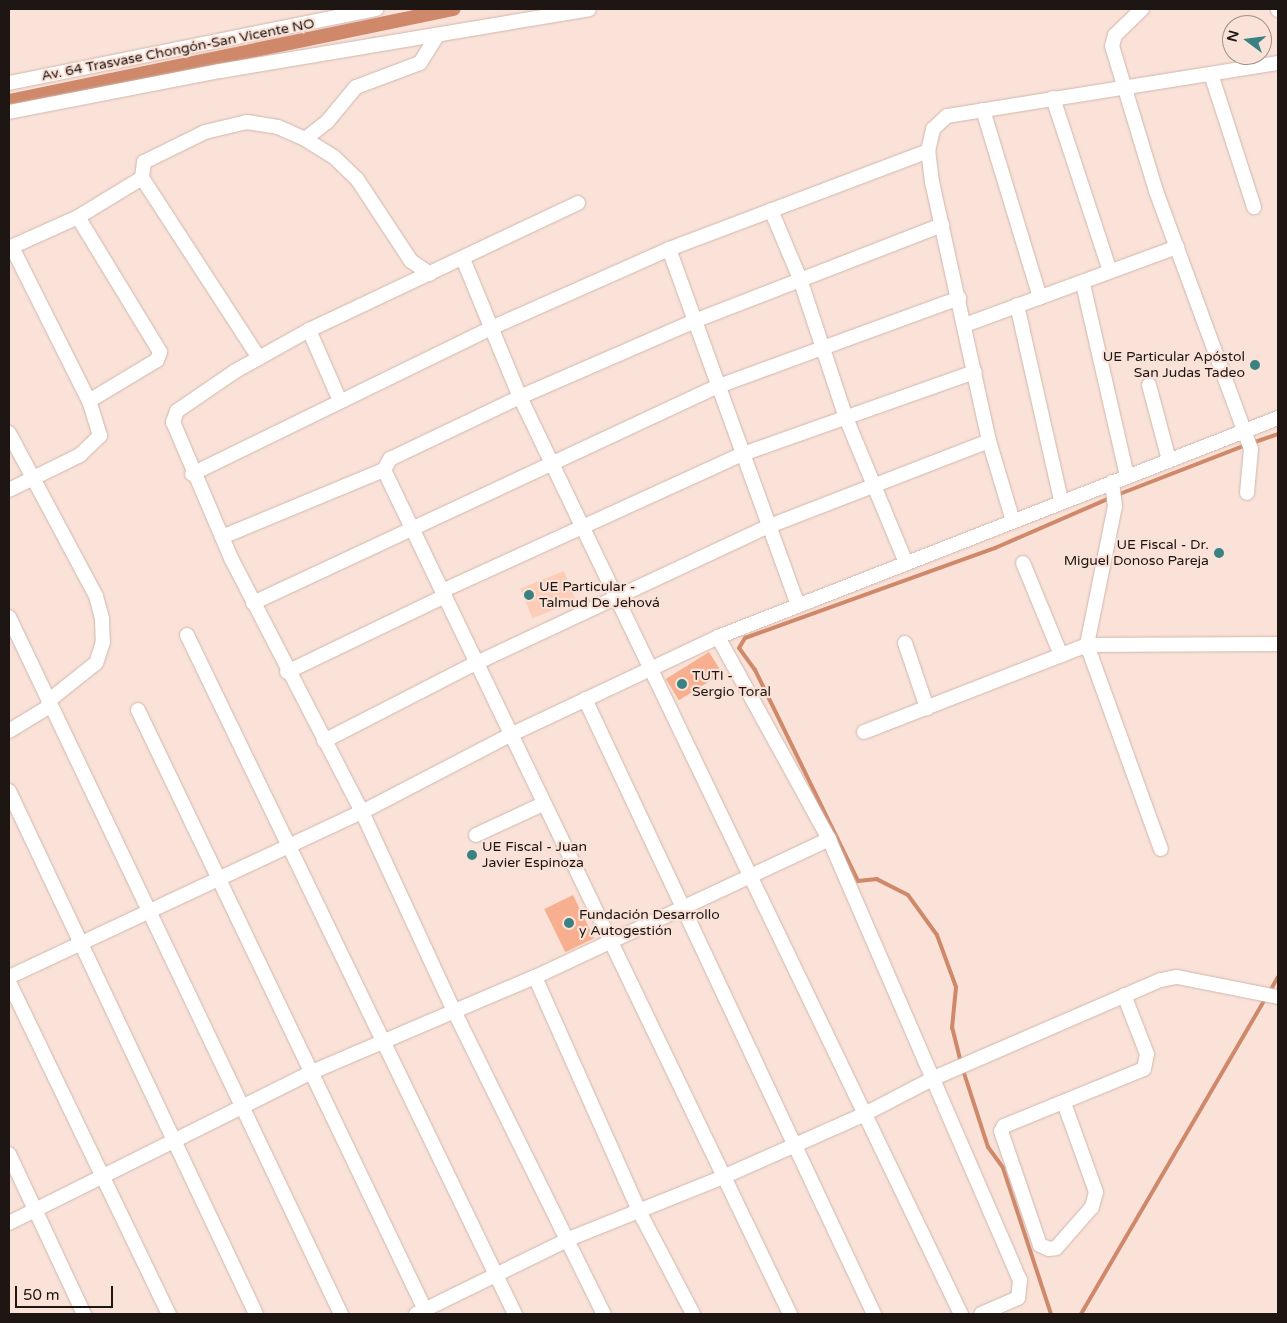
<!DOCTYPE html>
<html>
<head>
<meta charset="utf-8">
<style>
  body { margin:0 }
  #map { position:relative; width:1287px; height:1323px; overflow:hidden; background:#fae2d8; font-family:"Varela Round",sans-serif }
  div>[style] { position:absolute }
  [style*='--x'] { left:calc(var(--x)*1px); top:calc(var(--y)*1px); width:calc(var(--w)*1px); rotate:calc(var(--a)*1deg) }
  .green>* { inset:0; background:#fdcdb7; transform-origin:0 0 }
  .stream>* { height:4px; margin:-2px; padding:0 2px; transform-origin:2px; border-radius:2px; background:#cf896a }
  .canal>* { height:14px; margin:-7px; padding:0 7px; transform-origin:7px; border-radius:7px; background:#cf896a }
  .building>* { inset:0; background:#f8af8f; transform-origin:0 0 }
  .roads { filter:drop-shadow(0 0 1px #ceb7ad) drop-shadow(0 0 1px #ceb7ad) }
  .minor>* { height:14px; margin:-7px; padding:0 7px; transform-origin:7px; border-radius:7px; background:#fff }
  .dots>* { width:14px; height:14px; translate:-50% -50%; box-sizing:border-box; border:2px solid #fae2d8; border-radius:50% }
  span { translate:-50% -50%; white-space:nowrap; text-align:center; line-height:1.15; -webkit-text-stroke:4.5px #fae2d8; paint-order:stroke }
  .street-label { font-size:14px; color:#1e1612 }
  .poi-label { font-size:14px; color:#1e1612 }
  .right { translate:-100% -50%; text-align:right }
  .left { translate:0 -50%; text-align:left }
  .frame { position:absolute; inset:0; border:10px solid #1e1612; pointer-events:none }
  .north { position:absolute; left:1222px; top:15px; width:50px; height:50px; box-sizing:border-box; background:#fae2d8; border:1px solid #a29089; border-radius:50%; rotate:285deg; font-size:14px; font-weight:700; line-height:20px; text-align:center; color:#1e1612 }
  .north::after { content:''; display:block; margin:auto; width:18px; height:22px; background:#3a8282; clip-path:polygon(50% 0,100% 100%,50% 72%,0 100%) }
  .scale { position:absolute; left:15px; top:1286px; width:98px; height:22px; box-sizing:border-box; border:2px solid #1e1612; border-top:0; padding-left:6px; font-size:15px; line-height:18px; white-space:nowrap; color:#1e1612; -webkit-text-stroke:4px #fae2d8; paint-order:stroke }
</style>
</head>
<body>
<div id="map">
  <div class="green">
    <i style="left:564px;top:571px;width:32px;height:47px;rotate:68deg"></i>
  </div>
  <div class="stream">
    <i style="--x:1252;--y:443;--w:28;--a:-19"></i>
    <i style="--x:1117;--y:495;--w:138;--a:-21.2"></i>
    <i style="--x:1269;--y:993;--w:18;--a:-61"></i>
    <i style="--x:961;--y:1063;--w:36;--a:-104"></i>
    <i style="--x:952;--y:1028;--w:41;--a:-84.4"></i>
    <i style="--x:956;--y:987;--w:55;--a:-110.1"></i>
    <i style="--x:937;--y:935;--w:49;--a:-125.9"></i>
    <i style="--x:908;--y:895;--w:35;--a:-153"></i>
    <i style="--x:877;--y:879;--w:19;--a:174"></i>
    <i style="--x:858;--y:881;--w:235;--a:-116"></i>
    <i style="--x:755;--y:670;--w:27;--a:-126"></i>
    <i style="--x:739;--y:648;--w:12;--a:-59"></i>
    <i style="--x:745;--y:638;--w:266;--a:-19.8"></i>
    <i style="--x:995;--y:548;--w:125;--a:-23.5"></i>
    <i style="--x:963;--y:1070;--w:81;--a:72"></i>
    <i style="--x:988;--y:1147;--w:26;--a:54"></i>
    <i style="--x:1003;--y:1168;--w:154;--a:71.8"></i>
    <i style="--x:1081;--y:1314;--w:365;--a:-59.7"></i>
  </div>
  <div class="canal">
    <i style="--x:9;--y:101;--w:454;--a:-11.7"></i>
  </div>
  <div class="building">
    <i style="left:709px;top:652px;width:25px;height:51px;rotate:58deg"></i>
    <i style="left:573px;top:895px;width:48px;height:32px;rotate:64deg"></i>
  </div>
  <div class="roads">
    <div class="minor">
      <i style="--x:1142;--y:9;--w:37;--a:136"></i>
      <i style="--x:1115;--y:35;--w:11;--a:105"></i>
      <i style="--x:1112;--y:46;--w:152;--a:73.1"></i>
      <i style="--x:1156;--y:191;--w:275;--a:69.8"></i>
      <i style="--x:1251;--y:449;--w:44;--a:95.2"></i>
      <i style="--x:1278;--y:9;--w:1;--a:90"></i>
      <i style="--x:1211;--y:74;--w:140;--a:72.1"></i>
      <i style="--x:9;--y:83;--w:375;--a:-11.4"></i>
      <i style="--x:1053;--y:98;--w:182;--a:71.8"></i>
      <i style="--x:983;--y:110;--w:196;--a:73.1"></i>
      <i style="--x:9;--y:112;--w:215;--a:-11"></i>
      <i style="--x:220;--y:71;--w:374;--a:-9.5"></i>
      <i style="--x:305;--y:139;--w:34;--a:32"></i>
      <i style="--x:334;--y:157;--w:32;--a:44"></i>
      <i style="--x:357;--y:179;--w:98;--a:56.6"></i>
      <i style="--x:411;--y:261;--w:23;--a:34"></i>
      <i style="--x:578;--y:203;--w:297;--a:154.7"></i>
      <i style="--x:309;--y:330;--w:86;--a:150.8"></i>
      <i style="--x:234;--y:372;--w:69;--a:145.6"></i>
      <i style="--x:177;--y:411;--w:12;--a:110"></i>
      <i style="--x:173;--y:422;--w:150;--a:66.9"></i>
      <i style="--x:232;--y:560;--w:284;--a:62.7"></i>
      <i style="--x:362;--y:812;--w:219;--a:65.2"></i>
      <i style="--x:454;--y:1011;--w:338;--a:63.7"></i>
      <i style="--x:771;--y:210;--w:75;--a:67.2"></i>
      <i style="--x:800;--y:279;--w:146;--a:71.7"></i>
      <i style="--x:846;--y:418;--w:157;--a:67.5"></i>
      <i style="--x:78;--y:217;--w:158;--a:58.7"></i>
      <i style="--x:160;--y:352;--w:9;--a:111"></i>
      <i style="--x:157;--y:360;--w:79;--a:148.9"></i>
      <i style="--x:9;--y:248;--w:76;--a:-24.2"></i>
      <i style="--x:78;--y:217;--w:75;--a:-31.4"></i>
      <i style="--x:669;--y:249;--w:379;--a:70.1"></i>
      <i style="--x:463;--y:259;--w:149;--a:67.6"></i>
      <i style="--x:520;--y:397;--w:1018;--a:64.32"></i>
      <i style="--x:1083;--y:284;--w:197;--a:77.1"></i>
      <i style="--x:1017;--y:305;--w:201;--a:77.3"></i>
      <i style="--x:965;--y:325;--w:226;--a:-20.2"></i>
      <i style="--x:309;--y:330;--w:77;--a:66.4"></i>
      <i style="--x:259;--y:358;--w:215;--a:-123"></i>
      <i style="--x:142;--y:178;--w:16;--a:-83"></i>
      <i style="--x:144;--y:162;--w:68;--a:-26.2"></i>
      <i style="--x:205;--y:132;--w:43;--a:-13.4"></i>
      <i style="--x:247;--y:122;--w:31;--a:9"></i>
      <i style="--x:278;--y:127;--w:30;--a:24"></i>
      <i style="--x:305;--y:139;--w:28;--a:-38"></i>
      <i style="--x:327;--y:122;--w:45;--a:-50.4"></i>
      <i style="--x:356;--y:87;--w:68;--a:-20.6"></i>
      <i style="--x:420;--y:63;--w:31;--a:-58"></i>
      <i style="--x:1149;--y:385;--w:78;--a:75.1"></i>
      <i style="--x:9;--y:433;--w:185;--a:61.9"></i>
      <i style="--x:96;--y:596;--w:24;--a:75"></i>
      <i style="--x:102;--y:619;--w:23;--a:88"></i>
      <i style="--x:103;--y:642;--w:22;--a:108"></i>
      <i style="--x:96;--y:663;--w:61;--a:141.6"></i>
      <i style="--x:192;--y:474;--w:333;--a:-26"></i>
      <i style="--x:491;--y:328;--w:195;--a:-23.9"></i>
      <i style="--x:669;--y:249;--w:277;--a:-20.7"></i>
      <i style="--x:1112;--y:482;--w:24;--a:83"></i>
      <i style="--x:1115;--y:506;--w:142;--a:101.4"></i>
      <i style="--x:1087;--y:645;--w:217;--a:70.1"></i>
      <i style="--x:9;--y:490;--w:79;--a:-26.2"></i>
      <i style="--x:80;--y:455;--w:28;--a:-44"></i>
      <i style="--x:100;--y:436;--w:37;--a:-107"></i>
      <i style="--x:89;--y:401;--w:172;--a:-116.6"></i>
      <i style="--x:1013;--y:521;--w:84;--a:-106.7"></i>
      <i style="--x:989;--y:441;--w:265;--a:-102.4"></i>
      <i style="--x:932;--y:182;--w:31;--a:-97"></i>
      <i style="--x:928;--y:151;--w:23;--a:-77"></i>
      <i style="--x:933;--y:129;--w:19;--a:-43"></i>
      <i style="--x:947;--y:116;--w:335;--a:-9.1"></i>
      <i style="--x:222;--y:537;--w:175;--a:-22.5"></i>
      <i style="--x:1023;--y:563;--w:100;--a:67.6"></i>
      <i style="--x:442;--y:591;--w:328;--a:-24.5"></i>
      <i style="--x:740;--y:455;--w:249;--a:-19.5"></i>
      <i style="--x:253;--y:603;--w:511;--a:-25.01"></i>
      <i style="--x:716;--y:387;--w:259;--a:-20.1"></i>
      <i style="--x:9;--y:617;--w:772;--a:64.53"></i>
      <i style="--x:187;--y:635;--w:754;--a:64.22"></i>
      <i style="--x:718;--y:637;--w:230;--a:61.2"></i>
      <i style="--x:829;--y:839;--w:481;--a:66.6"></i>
      <i style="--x:1020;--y:1280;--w:18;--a:96"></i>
      <i style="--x:1018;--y:1298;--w:40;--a:156.6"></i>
      <i style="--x:905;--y:643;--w:69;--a:71.3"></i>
      <i style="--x:287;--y:672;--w:175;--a:-25.7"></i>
      <i style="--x:585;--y:699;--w:680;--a:64.83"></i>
      <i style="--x:138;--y:710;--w:670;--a:64.43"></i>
      <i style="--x:9;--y:731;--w:48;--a:-31.4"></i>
      <i style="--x:864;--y:732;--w:239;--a:-21.3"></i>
      <i style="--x:1087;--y:645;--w:191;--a:-0.3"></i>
      <i style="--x:324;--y:741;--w:166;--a:-27.2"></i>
      <i style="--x:472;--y:665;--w:326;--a:-25.1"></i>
      <i style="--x:767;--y:527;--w:238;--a:-21.2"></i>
      <i style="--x:9;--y:791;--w:578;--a:64.72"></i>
      <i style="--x:476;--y:835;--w:74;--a:-24.8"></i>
      <i style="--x:9;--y:977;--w:390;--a:-25.1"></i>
      <i style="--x:362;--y:812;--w:167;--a:-27.5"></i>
      <i style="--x:510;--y:735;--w:230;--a:-25.2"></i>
      <i style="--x:718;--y:637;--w:601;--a:-21.36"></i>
      <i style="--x:535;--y:977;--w:256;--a:66"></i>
      <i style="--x:639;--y:1211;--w:116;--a:62.3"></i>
      <i style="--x:9;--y:982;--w:369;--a:64.3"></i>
      <i style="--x:1064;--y:1103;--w:95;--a:70.2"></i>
      <i style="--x:1096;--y:1192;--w:16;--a:105"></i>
      <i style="--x:1092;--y:1207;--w:55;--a:131.3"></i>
      <i style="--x:1056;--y:1248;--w:7;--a:172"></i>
      <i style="--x:1049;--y:1249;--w:10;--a:-156"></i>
      <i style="--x:1040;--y:1245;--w:120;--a:-108.9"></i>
      <i style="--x:1001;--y:1131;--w:6;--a:-59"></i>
      <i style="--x:1004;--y:1126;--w:151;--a:-22.2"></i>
      <i style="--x:1144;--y:1069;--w:15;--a:-79"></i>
      <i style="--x:1147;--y:1054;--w:63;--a:-111.3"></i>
      <i style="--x:9;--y:1154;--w:177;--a:64.9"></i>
      <i style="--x:9;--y:1223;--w:339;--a:-26.5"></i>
      <i style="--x:312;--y:1072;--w:242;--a:-23.1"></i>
      <i style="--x:535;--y:977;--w:325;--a:-25.1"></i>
      <i style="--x:416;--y:1314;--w:170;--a:-26.1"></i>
      <i style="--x:569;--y:1239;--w:166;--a:-21.9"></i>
      <i style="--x:723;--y:1177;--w:153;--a:-23.9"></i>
      <i style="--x:863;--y:1115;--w:80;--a:-27.5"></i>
      <i style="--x:934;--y:1078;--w:247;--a:-23.4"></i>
      <i style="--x:1161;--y:980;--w:16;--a:-11"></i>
      <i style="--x:1177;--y:977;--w:103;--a:11.2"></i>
      <i style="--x:790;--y:1314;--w:937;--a:-115.69"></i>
      <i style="--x:384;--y:470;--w:13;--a:-61"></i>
      <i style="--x:390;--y:459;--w:144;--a:-25.5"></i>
      <i style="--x:520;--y:397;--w:193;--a:-23.5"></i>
      <i style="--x:697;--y:320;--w:263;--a:-21.2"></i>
    </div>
  </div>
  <div class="dots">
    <i style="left:1255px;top:365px;background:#3a8282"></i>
    <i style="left:1219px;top:553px;background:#3a8282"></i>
    <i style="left:529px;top:595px;background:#3a8282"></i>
    <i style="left:682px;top:684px;background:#3a8282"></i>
    <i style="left:472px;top:855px;background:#3a8282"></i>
    <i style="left:569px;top:923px;background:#3a8282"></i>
  </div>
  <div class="street-label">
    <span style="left:178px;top:50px;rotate:-11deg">Av. 64 Trasvase Chongón-San Vicente NO</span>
  </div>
  <div class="poi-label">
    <span class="right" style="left:1245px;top:365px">UE Particular Apóstol<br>San Judas Tadeo</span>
    <span class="right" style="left:1209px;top:553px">UE Fiscal - Dr.<br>Miguel Donoso Pareja</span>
    <span class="left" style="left:539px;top:595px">UE Particular -<br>Talmud De Jehová</span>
    <span class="left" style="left:692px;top:684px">TUTI -<br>Sergio Toral</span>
    <span class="left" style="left:482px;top:855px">UE Fiscal - Juan<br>Javier Espinoza</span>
    <span class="left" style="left:579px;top:923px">Fundación Desarrollo<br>y Autogestión</span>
  </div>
  <div class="frame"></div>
  <div class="north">N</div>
  <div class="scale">50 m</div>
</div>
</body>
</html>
